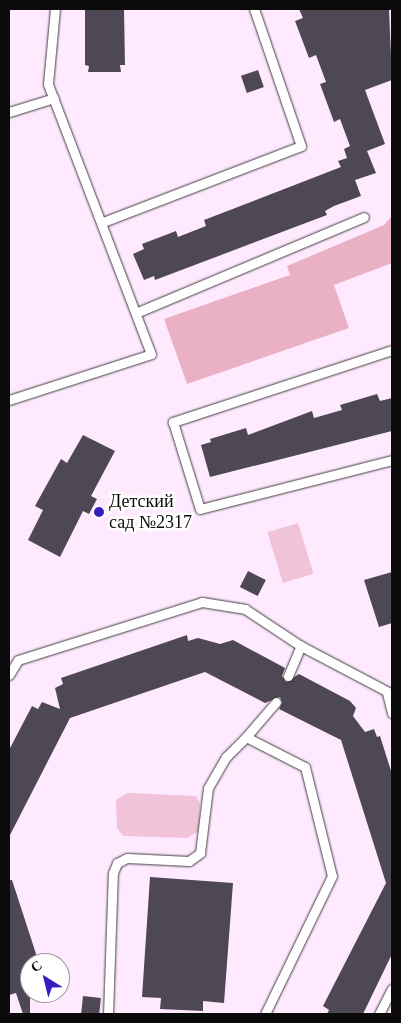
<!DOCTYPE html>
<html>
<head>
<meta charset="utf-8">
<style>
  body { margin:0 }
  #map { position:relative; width:401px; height:1023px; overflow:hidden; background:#ffe9ff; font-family:"Times New Roman",serif }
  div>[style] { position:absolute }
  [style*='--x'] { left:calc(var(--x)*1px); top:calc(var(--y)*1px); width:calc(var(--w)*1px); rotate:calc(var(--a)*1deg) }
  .green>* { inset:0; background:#eab1c4 }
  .pitch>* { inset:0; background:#f1c3d9; transform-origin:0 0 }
  .building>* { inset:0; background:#4e4754; transform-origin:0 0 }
  .roads { filter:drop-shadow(0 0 1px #3e3e3e) drop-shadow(0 0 1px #3e3e3e) }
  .lane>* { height:9px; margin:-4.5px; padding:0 4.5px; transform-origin:4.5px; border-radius:4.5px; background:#fff }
  .dots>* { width:14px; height:14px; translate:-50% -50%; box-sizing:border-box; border:2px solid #fff; border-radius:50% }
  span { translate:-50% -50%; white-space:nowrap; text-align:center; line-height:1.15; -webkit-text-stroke:5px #fff; paint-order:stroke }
  .poi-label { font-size:18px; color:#0b0b0b }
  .left { translate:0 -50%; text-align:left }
  .frame { position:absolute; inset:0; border:10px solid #0b0b0b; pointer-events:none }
  .north { position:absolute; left:20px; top:953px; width:50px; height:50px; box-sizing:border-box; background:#fff; border:1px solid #9d9d9d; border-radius:50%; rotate:324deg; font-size:14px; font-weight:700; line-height:20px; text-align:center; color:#0b0b0b }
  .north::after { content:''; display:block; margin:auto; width:18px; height:22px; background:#341ec0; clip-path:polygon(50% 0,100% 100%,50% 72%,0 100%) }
</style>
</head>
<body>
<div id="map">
  <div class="green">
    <i style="clip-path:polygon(392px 216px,392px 263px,334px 285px,349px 328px,187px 384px,164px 319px,290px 275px,287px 266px,384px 225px)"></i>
  </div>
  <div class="pitch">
    <i style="left:298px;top:523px;width:53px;height:32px;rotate:73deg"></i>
    <i style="clip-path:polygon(127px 793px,196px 796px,200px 804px,199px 831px,187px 838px,123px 836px,117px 828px,116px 800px)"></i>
  </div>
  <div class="building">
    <i style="clip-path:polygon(85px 9px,124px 9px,125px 65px,120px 65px,121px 72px,88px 72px,89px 66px,85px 65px)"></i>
    <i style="clip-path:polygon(299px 9px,389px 9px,392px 80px,365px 90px,385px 144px,367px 151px,376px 173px,355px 180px,361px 196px,334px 206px,325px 211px,327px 215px,155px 280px,154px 276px,144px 280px,133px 254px,144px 249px,142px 244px,176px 231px,178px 237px,206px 226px,204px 220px,341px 167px,338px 161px,347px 158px,344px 149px,350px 146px,340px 119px,334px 122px,320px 84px,326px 82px,316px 55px,309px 58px,295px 21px,303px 18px)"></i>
    <i style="left:258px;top:70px;width:18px;height:18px;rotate:71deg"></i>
    <i style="clip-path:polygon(377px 394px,380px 401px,392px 398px,392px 431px,210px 477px,201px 445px,211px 442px,210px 439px,246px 428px,248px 435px,312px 411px,314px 418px,342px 410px,340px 405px)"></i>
    <i style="clip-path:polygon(83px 435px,115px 451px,91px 496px,97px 499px,89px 514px,83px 511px,60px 557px,28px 540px,43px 510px,35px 506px,61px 459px,67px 463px)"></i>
    <i style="left:248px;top:571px;width:20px;height:18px;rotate:27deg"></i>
    <i style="clip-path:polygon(392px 572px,392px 623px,379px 627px,364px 580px)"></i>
    <i style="clip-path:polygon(187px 635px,188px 641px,198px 638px,220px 644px,233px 640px,285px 668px,282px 676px,286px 682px,299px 674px,350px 701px,356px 708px,353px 716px,365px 732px,374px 729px,377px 737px,380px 736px,392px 774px,392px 954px,363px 1014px,327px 1014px,329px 1010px,323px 1006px,386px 883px,341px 740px,279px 709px,282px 703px,280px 697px,265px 703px,205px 672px,70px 718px,9px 837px,9px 750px,32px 706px,38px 709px,42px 702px,60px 709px,55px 688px,63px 684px,61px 678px)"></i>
    <i style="clip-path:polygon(150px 877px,233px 883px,224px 1003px,203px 1001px,203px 1011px,160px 1009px,161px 998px,142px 997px)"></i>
    <i style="clip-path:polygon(9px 880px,12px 880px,39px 963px,30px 963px,30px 1014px,23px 1014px,16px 993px,9px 995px)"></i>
    <i style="left:83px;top:996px;width:18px;height:18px;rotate:6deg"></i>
  </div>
  <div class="roads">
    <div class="lane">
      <i style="--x:9;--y:112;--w:47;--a:-17.3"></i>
      <i style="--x:103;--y:222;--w:212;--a:-21"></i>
      <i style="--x:301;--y:146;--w:145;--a:-108.9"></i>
      <i style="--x:138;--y:312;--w:245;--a:-22.8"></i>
      <i style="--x:392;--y:350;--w:231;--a:161.8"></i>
      <i style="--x:173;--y:422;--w:91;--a:72.8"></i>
      <i style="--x:200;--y:509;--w:198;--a:-14.3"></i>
      <i style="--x:9;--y:400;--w:149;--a:-17.9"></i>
      <i style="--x:151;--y:354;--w:289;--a:-110.9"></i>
      <i style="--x:48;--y:84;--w:75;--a:-84.7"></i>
      <i style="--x:9;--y:675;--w:17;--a:-59"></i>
      <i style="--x:18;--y:660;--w:193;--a:-17.5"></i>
      <i style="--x:202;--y:602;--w:44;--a:9.2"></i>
      <i style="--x:245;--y:609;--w:67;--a:33.5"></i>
      <i style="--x:301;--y:646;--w:103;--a:27.8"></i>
      <i style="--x:288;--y:676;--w:33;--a:-67"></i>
      <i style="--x:387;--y:693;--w:21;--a:76"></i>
      <i style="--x:246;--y:737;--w:46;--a:-49.4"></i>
      <i style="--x:108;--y:1014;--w:141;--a:-88"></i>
      <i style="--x:113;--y:873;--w:11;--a:-68"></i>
      <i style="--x:117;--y:863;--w:11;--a:-27"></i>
      <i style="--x:127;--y:858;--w:62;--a:2.8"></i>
      <i style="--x:189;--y:861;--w:14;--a:-36"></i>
      <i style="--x:200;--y:853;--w:65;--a:-83"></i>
      <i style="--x:208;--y:788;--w:36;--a:-60"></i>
      <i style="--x:226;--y:757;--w:28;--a:-45"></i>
      <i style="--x:246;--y:737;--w:66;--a:27"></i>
      <i style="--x:305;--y:767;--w:112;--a:76.1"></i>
      <i style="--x:332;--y:876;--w:153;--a:115.9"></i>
      <i style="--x:379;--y:1014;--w:28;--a:-63"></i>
    </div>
  </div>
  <div class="dots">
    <i style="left:99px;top:512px;background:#341ec0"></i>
  </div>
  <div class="poi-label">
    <span class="left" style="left:109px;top:512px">Детский<br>сад №2317</span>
  </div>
  <div class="frame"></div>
  <div class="north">С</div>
</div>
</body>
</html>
